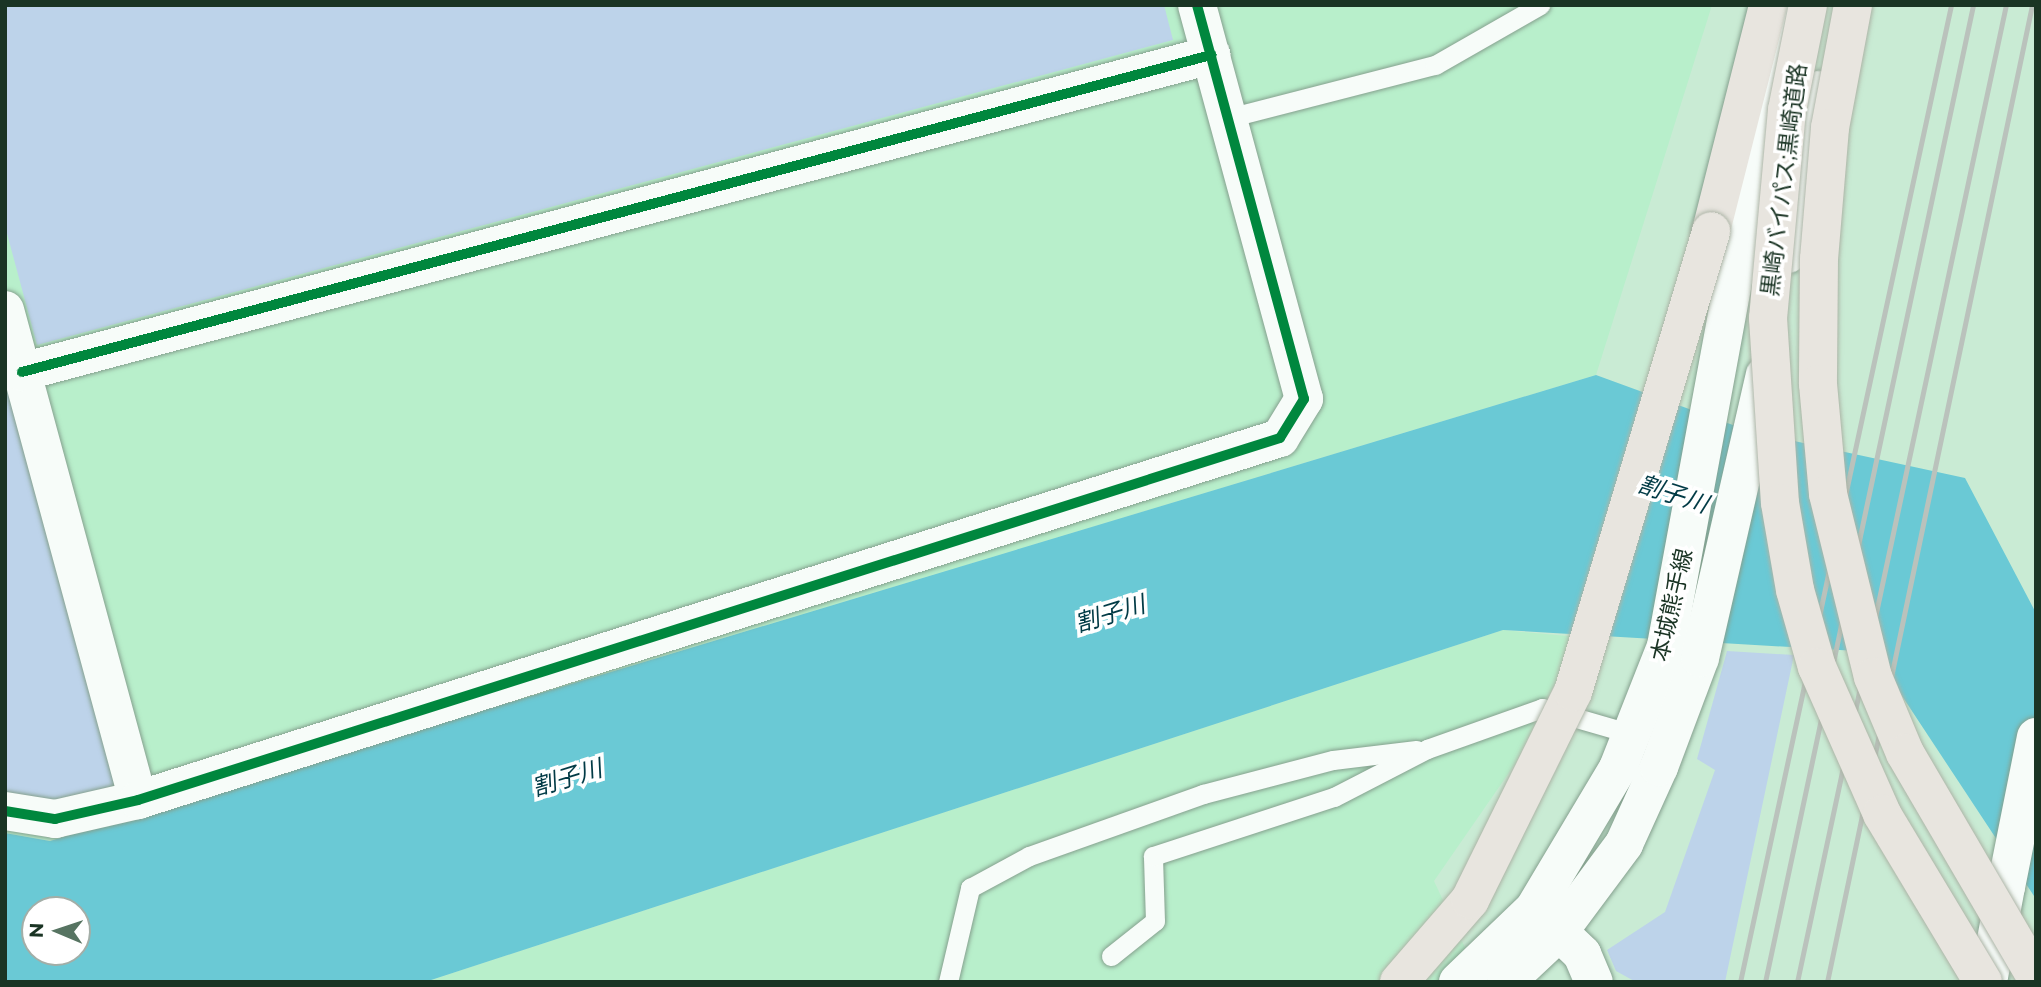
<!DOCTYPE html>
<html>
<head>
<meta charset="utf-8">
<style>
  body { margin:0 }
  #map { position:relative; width:2041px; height:987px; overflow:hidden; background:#c9ebd4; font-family:Montserrat,"Noto Sans JP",sans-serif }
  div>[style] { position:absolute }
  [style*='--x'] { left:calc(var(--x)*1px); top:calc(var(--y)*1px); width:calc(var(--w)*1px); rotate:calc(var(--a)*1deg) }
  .built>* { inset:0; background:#b8efcb }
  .green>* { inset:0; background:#bdd3ea }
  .water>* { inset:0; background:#6ac9d5 }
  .roads { filter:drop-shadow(0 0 2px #85a08e) drop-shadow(0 0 2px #85a08e) }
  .lane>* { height:19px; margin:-9.5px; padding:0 9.5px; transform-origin:9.5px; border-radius:9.5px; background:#f7fcf9 }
  .street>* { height:38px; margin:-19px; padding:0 19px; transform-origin:19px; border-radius:19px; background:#f7fcf9 }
  .secondary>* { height:38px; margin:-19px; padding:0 19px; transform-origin:19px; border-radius:19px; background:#f7fcf9 }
  .highway>* { height:38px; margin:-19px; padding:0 19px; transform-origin:19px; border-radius:19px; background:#e8e5df }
  .rail>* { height:5px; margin:-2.5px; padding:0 2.5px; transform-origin:2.5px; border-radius:2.5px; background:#bac2bc }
  .bridges { filter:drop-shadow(0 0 2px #acb4a6) drop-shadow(0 0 2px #acb4a6) }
  .highway-bridge>* { height:38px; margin:-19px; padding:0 19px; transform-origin:19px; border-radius:19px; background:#e8e5df }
  .cycleway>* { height:10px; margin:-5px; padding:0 5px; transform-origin:5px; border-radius:5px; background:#00873e }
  span { translate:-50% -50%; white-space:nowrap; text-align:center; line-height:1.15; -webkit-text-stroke:7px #fff; paint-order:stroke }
  .street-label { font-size:23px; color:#1a3424 }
  .water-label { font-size:24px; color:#023b46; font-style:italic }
  .frame { position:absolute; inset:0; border:7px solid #1a3424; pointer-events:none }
  .north { position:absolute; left:21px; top:896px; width:70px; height:70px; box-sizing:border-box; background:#fff; border:2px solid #a3aea7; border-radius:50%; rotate:272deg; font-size:19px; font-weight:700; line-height:28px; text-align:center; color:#1a3424 }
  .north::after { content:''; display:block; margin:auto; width:24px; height:32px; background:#577462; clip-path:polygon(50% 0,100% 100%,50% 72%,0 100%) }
</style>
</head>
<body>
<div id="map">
  <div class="built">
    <i style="clip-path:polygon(5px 5px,1712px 5px,1596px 375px,50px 841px,5px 833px)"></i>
    <i style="clip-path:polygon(1503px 630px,1578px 637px,1515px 764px,1434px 881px,1481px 982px,425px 982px)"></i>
  </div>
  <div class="green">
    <i style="clip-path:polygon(5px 5px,1164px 5px,1173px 40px,37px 345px,5px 226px)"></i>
    <i style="clip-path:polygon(5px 380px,118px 787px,49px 802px,5px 794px)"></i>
    <i style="clip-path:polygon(1727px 651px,1794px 655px,1725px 982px,1636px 982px,1616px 971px,1607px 950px,1665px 912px,1715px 770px,1697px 759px)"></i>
  </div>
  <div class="water">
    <i style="clip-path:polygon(evenodd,1596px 375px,1752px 432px,1965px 478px,2036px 613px,2036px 899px,1873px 652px,1503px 630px,425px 982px,5px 982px,5px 833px,50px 841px,1596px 375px,35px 910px,77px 910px,77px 952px,35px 952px,35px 910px)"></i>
  </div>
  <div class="roads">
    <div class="lane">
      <i style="--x:1228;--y:118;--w:214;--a:-14.4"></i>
      <i style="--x:1435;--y:65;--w:121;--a:-29.7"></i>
      <i style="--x:1111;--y:956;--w:56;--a:-38.5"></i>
      <i style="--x:1155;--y:921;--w:65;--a:-91.8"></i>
      <i style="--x:1153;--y:856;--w:190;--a:-18.1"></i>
      <i style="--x:1334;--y:797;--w:105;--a:-27.3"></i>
      <i style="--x:1427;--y:749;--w:122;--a:-19.6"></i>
      <i style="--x:1542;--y:708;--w:94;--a:16.1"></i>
      <i style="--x:948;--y:982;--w:97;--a:-76.8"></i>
      <i style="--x:970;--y:888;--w:67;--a:-28.5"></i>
      <i style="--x:1029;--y:856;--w:185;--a:-19.6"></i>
      <i style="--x:1203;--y:794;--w:134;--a:-14.7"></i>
      <i style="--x:1333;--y:760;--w:84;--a:-6.9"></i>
    </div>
    <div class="street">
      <i style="--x:5;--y:310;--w:508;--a:74.81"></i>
      <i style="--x:22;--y:372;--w:1231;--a:-14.93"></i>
      <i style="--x:5;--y:811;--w:51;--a:9.1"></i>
      <i style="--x:55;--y:819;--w:85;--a:-12.9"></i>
      <i style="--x:138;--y:800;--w:1198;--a:-17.59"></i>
      <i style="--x:1280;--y:438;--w:46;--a:-58.4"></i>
      <i style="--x:1304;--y:399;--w:408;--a:-105.2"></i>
      <i style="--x:2006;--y:887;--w:153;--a:-78.7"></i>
      <i style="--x:1536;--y:910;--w:64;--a:43.7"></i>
      <i style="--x:1582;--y:954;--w:30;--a:67"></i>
    </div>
    <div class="secondary">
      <i style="--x:1788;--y:254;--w:167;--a:-79.3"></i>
      <i style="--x:1458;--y:982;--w:105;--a:-43.8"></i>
      <i style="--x:1534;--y:909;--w:164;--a:-59.2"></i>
      <i style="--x:1618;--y:768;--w:131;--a:-68.5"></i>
      <i style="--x:1666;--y:646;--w:652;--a:-79.57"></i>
      <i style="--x:1506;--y:982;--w:71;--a:-43.3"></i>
      <i style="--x:1558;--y:933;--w:111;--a:-53.4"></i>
      <i style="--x:1624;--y:844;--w:85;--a:-65.6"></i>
      <i style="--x:1659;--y:767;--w:116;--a:-69.4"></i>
      <i style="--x:1700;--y:658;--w:290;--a:-77.1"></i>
      <i style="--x:1988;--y:982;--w:97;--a:-79.3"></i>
    </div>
    <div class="highway">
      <i style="--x:1711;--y:231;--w:233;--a:-75.8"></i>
    </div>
  </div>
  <div class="rail">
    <i style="--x:1740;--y:982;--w:1000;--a:-77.81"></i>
    <i style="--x:1765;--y:982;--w:999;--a:-77.98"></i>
    <i style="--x:1797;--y:982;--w:999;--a:-77.93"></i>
    <i style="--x:1827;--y:982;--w:998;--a:-78.15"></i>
  </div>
  <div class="bridges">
    <div class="highway-bridge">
      <i style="--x:1808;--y:5;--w:107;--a:101.3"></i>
      <i style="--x:1787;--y:110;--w:209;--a:95.2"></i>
      <i style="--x:1768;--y:318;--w:185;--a:86.3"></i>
      <i style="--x:1780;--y:503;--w:88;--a:80.2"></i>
      <i style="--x:1795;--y:590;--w:80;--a:74.1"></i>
      <i style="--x:1817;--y:667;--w:161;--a:66.1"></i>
      <i style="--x:1882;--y:814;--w:196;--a:59"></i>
      <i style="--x:1853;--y:5;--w:125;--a:100.6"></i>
      <i style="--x:1830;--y:128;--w:131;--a:94.8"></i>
      <i style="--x:1819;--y:259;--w:125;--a:90.5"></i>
      <i style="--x:1818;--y:384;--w:110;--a:84.8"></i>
      <i style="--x:1828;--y:494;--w:188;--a:76.2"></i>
      <i style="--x:1873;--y:677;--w:82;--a:67.2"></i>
      <i style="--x:1905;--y:753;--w:259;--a:59.7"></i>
      <i style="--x:1399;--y:982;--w:108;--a:-49.1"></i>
      <i style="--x:1470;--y:900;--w:232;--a:-63.7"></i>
      <i style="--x:1573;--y:692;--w:481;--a:-73.3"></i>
    </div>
  </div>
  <div class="cycleway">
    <i style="--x:22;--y:372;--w:1231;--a:-14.93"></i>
    <i style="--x:5;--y:811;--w:51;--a:9.1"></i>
    <i style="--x:55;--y:819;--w:85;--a:-12.9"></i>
    <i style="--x:138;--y:800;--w:1198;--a:-17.59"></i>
    <i style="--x:1280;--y:438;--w:46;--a:-58.4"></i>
    <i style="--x:1304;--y:399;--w:408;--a:-105.2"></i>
  </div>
  <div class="street-label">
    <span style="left:1784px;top:180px;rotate:-83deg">黒崎バイパス;黒崎道路</span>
    <span style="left:1672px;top:605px;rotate:-77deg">本城熊手線</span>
  </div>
  <div class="water-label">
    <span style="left:1673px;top:494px;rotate:18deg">割子川</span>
    <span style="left:1110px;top:614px;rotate:-17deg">割子川</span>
    <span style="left:567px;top:778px;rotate:-17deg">割子川</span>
  </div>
  <div class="frame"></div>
  <div class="north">N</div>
</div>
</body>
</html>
